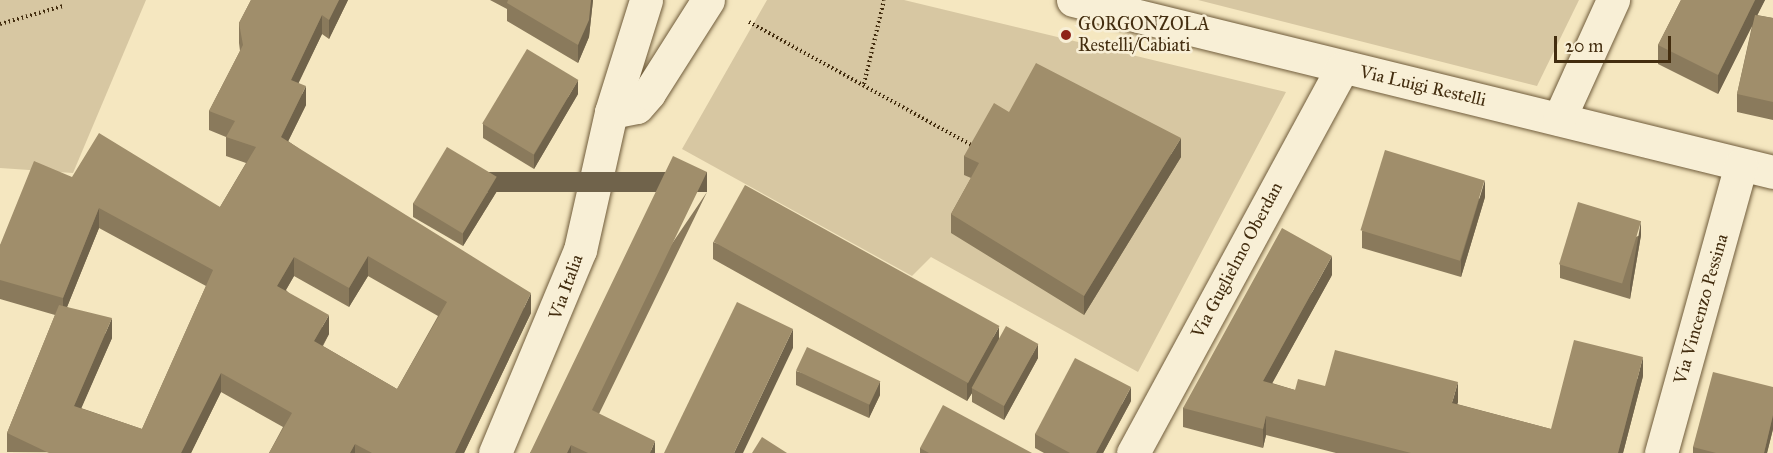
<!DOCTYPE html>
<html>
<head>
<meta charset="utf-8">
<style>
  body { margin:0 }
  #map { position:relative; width:1773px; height:453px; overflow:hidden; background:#f5e7c0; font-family:"IM FELL Great Primer",serif }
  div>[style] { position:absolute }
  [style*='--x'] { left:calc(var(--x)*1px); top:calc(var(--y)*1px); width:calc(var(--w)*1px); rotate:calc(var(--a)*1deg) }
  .green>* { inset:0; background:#d7c7a2 }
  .path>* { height:4px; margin-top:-2px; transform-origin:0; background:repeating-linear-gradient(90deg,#432d0f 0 1.5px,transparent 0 4.5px) }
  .roads { filter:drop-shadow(0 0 2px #705c3b) drop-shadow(0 0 2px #705c3b) }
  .minor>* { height:33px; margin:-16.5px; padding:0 16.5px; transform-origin:16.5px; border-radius:16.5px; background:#f8efd6 }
  .wall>* { inset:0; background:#8a7a5c }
  .shaded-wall>* { inset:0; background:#70634b; transform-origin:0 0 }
  .building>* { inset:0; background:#a08e6b; transform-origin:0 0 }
  .dots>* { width:16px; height:16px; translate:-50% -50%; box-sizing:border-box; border:3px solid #f8efd6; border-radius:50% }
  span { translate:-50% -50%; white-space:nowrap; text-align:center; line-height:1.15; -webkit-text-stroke:5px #f8efd6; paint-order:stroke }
  .poi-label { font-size:18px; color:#432d0f }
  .left { translate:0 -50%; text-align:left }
  .street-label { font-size:18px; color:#432d0f }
  .scale { position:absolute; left:1554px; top:36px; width:117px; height:27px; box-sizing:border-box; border:3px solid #432d0f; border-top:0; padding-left:8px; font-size:18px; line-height:21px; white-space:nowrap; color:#432d0f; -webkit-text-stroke:4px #f8efd6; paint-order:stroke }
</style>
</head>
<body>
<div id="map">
  <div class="green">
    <i style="clip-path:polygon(0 0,146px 0,73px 173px,0 168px)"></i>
    <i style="clip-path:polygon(767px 0,904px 0,1286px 92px,1138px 372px,931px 257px,912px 276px,682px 149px)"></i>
    <i style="clip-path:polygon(1198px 0,1579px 0,1537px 86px)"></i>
  </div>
  <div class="path">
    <i style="--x:749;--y:22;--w:256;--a:29"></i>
    <i style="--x:0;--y:24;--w:66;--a:-15.9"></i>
    <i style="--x:864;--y:84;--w:86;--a:-76.6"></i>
  </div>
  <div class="roads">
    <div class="minor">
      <i style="--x:1073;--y:0;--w:721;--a:13.8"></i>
      <i style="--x:611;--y:112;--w:26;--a:-11"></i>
      <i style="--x:637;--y:107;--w:18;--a:-49"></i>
      <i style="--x:649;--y:93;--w:110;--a:-57.6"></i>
      <i style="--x:1559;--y:119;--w:131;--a:-65.6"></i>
      <i style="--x:495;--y:453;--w:220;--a:-67.3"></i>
      <i style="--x:580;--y:250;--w:141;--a:-77.3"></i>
      <i style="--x:611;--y:112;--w:117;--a:-72.6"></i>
      <i style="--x:1133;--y:453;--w:438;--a:-61.5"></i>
      <i style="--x:1661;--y:453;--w:299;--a:-74.5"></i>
    </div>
  </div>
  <div class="wall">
    <i style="clip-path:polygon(evenodd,251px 0,348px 0,329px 39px,322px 34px,298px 83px,306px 105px,288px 141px,531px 313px,464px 453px,269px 453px,283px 427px,221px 392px,191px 453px,7px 452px,7px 433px,55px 315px,0 299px,0 245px,72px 177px,220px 207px,246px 163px,226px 156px,226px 137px,209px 130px,209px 111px,240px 51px,239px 43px,239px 23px,251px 0,99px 228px,206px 286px,142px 429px,81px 408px,112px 338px,67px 307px,99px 228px,251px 0,294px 276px,349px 307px,368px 276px,438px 316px,397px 389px,323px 346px,329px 334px,286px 290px,294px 276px)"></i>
    <i style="clip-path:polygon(490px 0,593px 0,589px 37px,578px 63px,507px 21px,507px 9px)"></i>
    <i style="clip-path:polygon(1681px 0,1765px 0,1757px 15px,1773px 18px,1773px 120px,1737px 112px,1737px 94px,1752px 26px,1718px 94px,1658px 64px,1658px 45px)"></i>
    <i style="clip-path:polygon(578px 94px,534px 169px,483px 138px,483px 124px)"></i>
    <i style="clip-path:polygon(1009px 112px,1181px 157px,1084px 315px,951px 233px,951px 214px,971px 178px,964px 175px,964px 156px)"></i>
    <i style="clip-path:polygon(497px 191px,463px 246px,413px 217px,413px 203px)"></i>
    <i style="clip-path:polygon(707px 192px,599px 414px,655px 453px,530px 453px)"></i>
    <i style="clip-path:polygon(1485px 197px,1461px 277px,1362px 248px,1362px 231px)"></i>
    <i style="clip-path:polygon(1641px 235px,1630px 299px,1560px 278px,1560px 264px)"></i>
    <i style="clip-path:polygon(713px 242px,999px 339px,1038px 358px,1004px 420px,972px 402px,972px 393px,967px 401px,713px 259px)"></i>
    <i style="clip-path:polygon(1332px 275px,1272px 383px,1295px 390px,1325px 386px,1458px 402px,1457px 404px,1551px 429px,1643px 376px,1623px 453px,1336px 453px,1266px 435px,1263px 448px,1183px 427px,1183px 408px)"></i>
    <i style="clip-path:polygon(796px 371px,880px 395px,869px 418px,796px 385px)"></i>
    <i style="clip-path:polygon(1773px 387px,1773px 429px,1767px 453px,1693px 453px,1693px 447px)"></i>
    <i style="clip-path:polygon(1131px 401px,1103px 453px,1044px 453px,1035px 448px,1035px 434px)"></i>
    <i style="clip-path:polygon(920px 448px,1032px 453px,920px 453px)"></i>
  </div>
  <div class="shaded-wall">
    <i style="clip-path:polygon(339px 0,348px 0,329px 39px,329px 20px)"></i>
    <i style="clip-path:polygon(591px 0,593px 0,589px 37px,578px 63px,578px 45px)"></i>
    <i style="clip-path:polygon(1755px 0,1765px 0,1718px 94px,1718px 75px)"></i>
    <i style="clip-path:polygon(322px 15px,322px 34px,291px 99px,291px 80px)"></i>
    <i style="clip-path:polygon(578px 80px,578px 94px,534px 169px,534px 155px)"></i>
    <i style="clip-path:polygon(306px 86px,306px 105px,281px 156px,281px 137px)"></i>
    <i style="clip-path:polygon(1181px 138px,1181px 157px,1084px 315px,1084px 296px)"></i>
    <i style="left:707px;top:172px;width:20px;height:264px;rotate:90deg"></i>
    <i style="clip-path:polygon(497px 177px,497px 191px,463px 246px,463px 232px)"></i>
    <i style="clip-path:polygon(1485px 180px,1485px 197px,1461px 277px,1461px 260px)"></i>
    <i style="clip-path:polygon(99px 208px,99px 228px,63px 317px,63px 298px)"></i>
    <i style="clip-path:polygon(1641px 221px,1641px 235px,1630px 299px,1630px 285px)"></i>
    <i style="clip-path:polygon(368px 256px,368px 276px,349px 307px,349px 288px)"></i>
    <i style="clip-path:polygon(1332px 256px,1332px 275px,1263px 400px,1263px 381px)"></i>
    <i style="clip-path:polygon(294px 257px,294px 276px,277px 305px,277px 286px)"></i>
    <i style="clip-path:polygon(531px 293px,531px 313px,464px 453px,455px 453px)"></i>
    <i style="clip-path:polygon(329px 315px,329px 334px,314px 360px,314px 341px)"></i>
    <i style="clip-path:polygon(112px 318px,112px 338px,74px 425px,74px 406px)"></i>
    <i style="clip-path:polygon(999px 327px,999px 345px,972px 388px,972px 393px,967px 401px,967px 384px)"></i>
    <i style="clip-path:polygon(793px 329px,793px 348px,743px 453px,734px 453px)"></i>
    <i style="clip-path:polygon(1038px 344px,1038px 358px,1004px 420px,1004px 406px)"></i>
    <i style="clip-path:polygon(1643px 357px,1643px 376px,1623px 453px,1618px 453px)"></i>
    <i style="clip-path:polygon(221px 373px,221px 392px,191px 453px,181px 453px)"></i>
    <i style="clip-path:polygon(880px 381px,880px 395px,869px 418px,869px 404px)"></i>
    <i style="clip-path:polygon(1458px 382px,1458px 402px,1452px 422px,1452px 403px)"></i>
    <i style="clip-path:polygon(1131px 387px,1131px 401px,1103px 453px,1096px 453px)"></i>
    <i style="clip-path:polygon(1773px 415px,1773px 429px,1767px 453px,1764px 453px)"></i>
    <i style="clip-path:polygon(1266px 416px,1266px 435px,1263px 448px,1263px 429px)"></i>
    <i style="clip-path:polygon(655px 441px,655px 453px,650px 453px)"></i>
    <i style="clip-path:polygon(355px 444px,355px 453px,350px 453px)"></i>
    <i style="clip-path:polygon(571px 445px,571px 453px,567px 453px)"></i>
  </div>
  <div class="building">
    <i style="clip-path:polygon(evenodd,251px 0,339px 0,329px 20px,322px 15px,291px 80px,306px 86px,281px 137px,531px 293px,455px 453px,372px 453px,355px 444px,350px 453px,269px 453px,292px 413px,221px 373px,181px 453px,49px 453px,7px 433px,59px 305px,112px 318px,74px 406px,142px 429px,213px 270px,99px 208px,63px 298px,0 280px,0 245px,34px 161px,72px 177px,99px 133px,220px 207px,256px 147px,226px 137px,235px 121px,209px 111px,243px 45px,239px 23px,251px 0,368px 256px,447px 302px,397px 389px,314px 341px,329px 315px,277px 286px,294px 257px,349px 288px,368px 256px)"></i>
    <i style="clip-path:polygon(508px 0,591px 0,589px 20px,578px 45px,507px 3px)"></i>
    <i style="clip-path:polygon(1681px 0,1755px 0,1718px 75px,1658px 45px)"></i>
    <i style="clip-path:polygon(1755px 15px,1773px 18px,1773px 102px,1737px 94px)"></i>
    <i style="left:527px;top:49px;width:60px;height:87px;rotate:31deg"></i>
    <i style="clip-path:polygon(1036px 63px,1181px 138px,1084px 296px,951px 214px,979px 163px,964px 156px,994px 103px,1009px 112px)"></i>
    <i style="left:447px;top:147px;width:58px;height:66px;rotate:31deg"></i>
    <i style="left:1385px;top:150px;width:104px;height:84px;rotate:17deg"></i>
    <i style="clip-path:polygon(673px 156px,707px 172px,592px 410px,655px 441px,650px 453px,588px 453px,571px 445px,567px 453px,530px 453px)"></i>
    <i style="left:745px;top:185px;width:291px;height:65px;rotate:29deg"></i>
    <i style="left:1578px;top:202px;width:66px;height:65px;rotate:17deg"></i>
    <i style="clip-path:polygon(1282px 228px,1332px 256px,1263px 381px,1295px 390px,1298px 379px,1325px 386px,1335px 350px,1458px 382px,1452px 403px,1551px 429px,1574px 340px,1643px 357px,1618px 453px,1411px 453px,1266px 416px,1263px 429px,1183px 408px)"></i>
    <i style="clip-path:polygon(737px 302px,793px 329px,734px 453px,664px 453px)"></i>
    <i style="left:1006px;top:326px;width:37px;height:71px;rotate:29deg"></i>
    <i style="left:807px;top:347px;width:81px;height:26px;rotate:25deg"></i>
    <i style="clip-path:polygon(1075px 358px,1131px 387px,1096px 453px,1070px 453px,1035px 434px)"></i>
    <i style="clip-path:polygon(1713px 372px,1773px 387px,1773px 415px,1764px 453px,1716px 453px,1693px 447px)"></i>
    <i style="clip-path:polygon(943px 405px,1032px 453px,929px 453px,920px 448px)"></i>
    <i style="clip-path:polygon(762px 437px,787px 453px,752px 453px)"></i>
  </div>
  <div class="dots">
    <i style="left:1066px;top:35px;background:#8f2418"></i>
  </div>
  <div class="poi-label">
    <span class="left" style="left:1078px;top:35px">GORGONZOLA<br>Restelli/Cabiati</span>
  </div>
  <div class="street-label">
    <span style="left:1423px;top:86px;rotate:13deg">Via Luigi Restelli</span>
    <span style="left:1237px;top:260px;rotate:-62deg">Via Guglielmo Oberdan</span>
    <span style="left:566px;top:287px;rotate:-70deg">Via Italia</span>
    <span style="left:1701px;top:309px;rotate:-74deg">Via Vincenzo Pessina</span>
  </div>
  <div class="scale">20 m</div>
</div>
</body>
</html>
